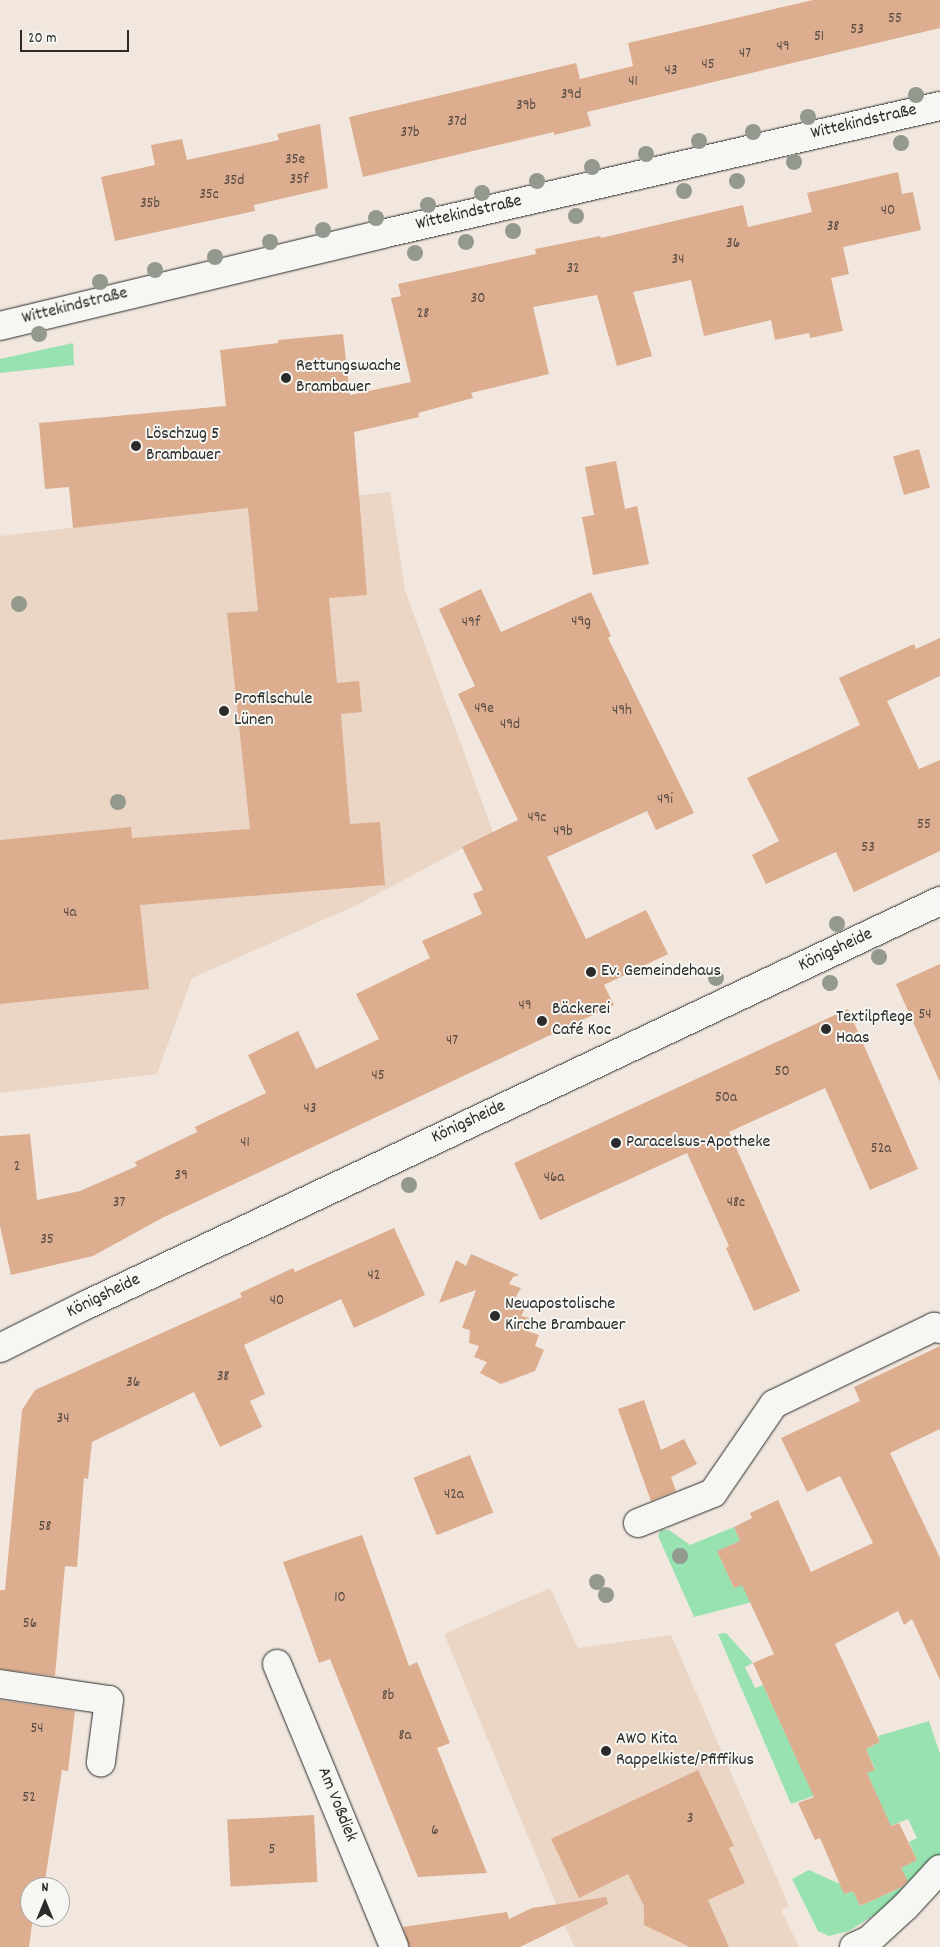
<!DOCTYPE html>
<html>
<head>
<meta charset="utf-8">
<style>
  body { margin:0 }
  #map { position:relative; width:940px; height:1947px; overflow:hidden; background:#f1e7de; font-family:Dekko,sans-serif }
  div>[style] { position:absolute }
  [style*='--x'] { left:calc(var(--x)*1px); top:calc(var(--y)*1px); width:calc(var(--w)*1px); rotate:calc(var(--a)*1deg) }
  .built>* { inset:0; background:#ebd6c6 }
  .green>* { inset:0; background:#98e2b1 }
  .building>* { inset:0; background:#ddad8f; transform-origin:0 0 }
  .roads { filter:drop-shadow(0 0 1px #2b2b2b) drop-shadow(0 0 1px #2b2b2b) }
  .minor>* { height:28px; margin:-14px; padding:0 14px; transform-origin:14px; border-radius:14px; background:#f6f6f2 }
  .major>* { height:28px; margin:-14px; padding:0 14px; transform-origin:14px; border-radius:14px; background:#f6f6f2 }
  .trees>* { width:16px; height:16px; margin:-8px; border-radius:50%; background:#93998e }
  .dots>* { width:14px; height:14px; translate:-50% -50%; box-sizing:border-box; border:2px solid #f6f6f2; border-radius:50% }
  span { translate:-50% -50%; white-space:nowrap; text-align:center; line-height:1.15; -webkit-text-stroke:4px #f6f6f2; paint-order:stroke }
  .number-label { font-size:15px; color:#584c44 }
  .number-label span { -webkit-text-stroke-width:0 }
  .street-label { font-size:18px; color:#2b2b2b }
  .poi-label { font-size:18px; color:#2b2b2b }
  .left { translate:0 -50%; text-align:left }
  .north { position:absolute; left:20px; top:1877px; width:50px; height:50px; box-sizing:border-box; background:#f6f6f2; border:1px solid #a5a5a2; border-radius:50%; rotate:0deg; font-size:14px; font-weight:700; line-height:20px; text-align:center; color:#2b2b2b }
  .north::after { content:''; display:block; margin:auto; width:18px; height:22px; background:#2b2b2b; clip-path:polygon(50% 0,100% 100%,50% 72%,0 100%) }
  .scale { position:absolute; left:20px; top:30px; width:109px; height:22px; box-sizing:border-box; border:2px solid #2b2b2b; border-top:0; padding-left:6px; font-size:15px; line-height:18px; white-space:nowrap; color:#2b2b2b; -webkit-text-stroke:4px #f6f6f2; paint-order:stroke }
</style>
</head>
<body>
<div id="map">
  <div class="built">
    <i style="clip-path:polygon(390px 492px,405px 590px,493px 832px,357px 905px,192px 978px,157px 1074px,0 1093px,0 536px)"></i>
    <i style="clip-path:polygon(550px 1588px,578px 1648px,671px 1635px,789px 1906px,781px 1910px,799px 1947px,574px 1947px,444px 1634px)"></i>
  </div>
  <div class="green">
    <i style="clip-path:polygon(73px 343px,74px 365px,0 373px,0 359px)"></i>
    <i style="clip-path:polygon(734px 1527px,740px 1541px,717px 1551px,734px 1588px,758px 1578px,768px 1598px,694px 1617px,658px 1536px,661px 1530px,669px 1530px,690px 1545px)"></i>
    <i style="clip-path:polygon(726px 1633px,753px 1663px,745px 1667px,755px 1688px,763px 1685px,805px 1776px,819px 1794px,791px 1804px,718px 1634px)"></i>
    <i style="clip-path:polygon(929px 1721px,940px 1754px,940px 1858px,895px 1902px,849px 1931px,829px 1936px,818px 1931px,792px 1879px,809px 1870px,840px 1884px,845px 1894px,853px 1891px,860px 1906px,909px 1884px,901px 1868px,917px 1860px,909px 1842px,917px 1838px,908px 1819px,890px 1826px,867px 1773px,875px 1769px,866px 1749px,880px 1742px,878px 1736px)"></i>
  </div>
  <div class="building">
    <i style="clip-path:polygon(813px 0,940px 0,940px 28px,587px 112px,591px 126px,554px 135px,554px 132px,363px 177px,349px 117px,576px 63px,580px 79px,633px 66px,628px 43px)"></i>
    <i style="clip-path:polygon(320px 124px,328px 188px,254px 205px,255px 211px,115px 241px,101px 177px,155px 165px,151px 145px,182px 139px,187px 160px,279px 140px,277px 134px)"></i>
    <i style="clip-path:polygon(898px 172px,902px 194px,913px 192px,921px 230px,843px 247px,849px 274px,831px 278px,843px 331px,810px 338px,809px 333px,775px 340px,771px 320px,704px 336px,691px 280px,633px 292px,652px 356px,617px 366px,597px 295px,533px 307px,549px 374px,471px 393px,473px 398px,418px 413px,419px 417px,354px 432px,367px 595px,329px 598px,337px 683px,359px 681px,362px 712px,341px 714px,350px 824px,380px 822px,385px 885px,140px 905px,149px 989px,0 1004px,0 840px,131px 827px,132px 838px,250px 829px,227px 613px,258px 611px,248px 508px,73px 528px,69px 487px,45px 489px,39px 423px,226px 406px,220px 350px,278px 343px,278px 340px,343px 334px,350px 395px,411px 382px,391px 298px,401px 296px,398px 284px,536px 254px,535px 249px,600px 236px,601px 238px,743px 205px,748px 227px,812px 212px,807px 193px)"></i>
    <i style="left:919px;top:449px;width:40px;height:27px;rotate:74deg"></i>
    <i style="clip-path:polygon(616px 461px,625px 509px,637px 506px,649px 564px,593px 575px,582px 517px,594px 515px,585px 467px)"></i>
    <i style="clip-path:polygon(481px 589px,501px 632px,591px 592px,611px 636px,608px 638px,694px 813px,656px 830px,647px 811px,547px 857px,586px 939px,646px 910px,668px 954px,604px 985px,614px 1005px,162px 1218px,93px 1256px,11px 1275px,0 1226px,0 1136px,30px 1134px,37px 1200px,80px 1191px,137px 1166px,135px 1162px,197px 1132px,195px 1127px,266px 1093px,248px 1055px,298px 1031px,316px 1069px,379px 1039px,356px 994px,430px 958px,422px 941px,482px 914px,473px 894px,483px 890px,462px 847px,518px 820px,458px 694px,475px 686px,439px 609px)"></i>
    <i style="clip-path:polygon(940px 638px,940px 676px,887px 701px,919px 769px,940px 760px,940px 851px,854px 892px,836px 852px,766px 884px,752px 855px,779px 841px,747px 778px,860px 725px,839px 678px,914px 644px,916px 649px)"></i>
    <i style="clip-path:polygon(940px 964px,940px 1082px,896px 984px)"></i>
    <i style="clip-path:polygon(848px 1009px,918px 1169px,870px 1190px,825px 1088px,729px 1132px,800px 1291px,754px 1311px,726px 1248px,729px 1246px,687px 1153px,540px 1220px,514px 1163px)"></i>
    <i style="clip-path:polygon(394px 1228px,425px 1295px,354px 1328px,341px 1299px,244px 1345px,265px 1394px,250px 1401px,262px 1427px,220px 1447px,194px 1392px,92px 1442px,88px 1479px,84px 1478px,77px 1567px,65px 1566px,55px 1676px,0 1669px,0 1590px,5px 1590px,22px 1410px,35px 1390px,242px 1297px,240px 1293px,293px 1268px,295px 1272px)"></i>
    <i style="clip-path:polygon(471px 1254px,519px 1275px,513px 1277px,509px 1284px,521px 1288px,514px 1300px,528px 1304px,521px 1316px,533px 1319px,527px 1331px,539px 1335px,535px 1346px,544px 1350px,535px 1371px,501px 1384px,480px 1373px,487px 1362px,474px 1357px,479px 1346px,469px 1343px,470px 1330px,462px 1328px,476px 1290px,439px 1303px,456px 1260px,466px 1266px)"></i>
    <i style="clip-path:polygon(940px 1346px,940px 1429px,890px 1453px,940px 1558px,940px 1680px,912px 1619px,904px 1625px,898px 1611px,835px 1644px,880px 1742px,866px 1749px,875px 1770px,867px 1773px,891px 1826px,899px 1823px,917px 1860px,901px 1868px,908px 1881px,902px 1887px,860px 1906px,853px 1891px,844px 1894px,820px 1838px,815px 1840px,798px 1803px,814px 1797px,753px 1663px,774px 1654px,742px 1585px,734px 1588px,717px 1551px,740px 1541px,734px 1527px,752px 1518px,750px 1513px,778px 1500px,811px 1572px,873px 1543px,840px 1476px,807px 1492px,781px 1438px,860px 1401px,854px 1387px)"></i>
    <i style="clip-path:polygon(644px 1400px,661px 1450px,684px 1439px,697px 1464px,671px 1477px,676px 1491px,651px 1501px,618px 1409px)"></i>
    <i style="left:470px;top:1455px;width:62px;height:61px;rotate:68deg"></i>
    <i style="clip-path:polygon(362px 1535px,409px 1666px,417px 1662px,450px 1743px,437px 1748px,487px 1873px,418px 1877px,330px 1659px,319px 1663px,283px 1562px)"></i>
    <i style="clip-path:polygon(0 1700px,75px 1711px,68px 1771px,62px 1770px,44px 1887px,30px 1887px,30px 1917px,33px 1917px,29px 1947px,0 1947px)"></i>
    <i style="clip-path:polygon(698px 1770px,734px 1846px,729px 1848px,745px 1883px,708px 1900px,729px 1947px,690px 1947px,644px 1925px,644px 1906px,628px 1874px,579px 1898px,551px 1839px)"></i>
    <i style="left:314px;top:1815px;width:67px;height:87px;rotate:87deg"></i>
    <i style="clip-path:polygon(606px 1897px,608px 1904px,520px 1947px,409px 1947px,403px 1927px,507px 1912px,509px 1919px,532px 1908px)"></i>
  </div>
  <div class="roads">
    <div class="minor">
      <i style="--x:0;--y:326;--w:393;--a:-13.5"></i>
      <i style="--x:382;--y:234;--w:572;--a:-12.92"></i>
      <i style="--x:638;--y:1523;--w:81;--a:-21.8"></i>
      <i style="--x:713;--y:1493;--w:108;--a:-55.6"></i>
      <i style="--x:774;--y:1404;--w:178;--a:-25.7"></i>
      <i style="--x:934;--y:1327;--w:6;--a:18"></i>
      <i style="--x:277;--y:1664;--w:306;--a:67.5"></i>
      <i style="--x:0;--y:1684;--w:110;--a:8.4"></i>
      <i style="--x:109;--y:1700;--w:63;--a:97.4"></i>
      <i style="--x:854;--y:1947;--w:17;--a:-25"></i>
      <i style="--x:869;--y:1940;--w:50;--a:-42.6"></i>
      <i style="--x:906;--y:1906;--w:50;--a:-47.4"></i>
    </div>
    <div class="major">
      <i style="--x:0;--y:1348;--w:96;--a:-26.6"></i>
      <i style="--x:86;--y:1305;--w:945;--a:-25.32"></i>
    </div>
  </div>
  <div class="trees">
    <i style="left:916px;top:95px"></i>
    <i style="left:808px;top:117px"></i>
    <i style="left:753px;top:132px"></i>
    <i style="left:699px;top:141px"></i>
    <i style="left:901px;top:143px"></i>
    <i style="left:646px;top:154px"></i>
    <i style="left:794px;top:162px"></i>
    <i style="left:592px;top:167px"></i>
    <i style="left:537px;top:181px"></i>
    <i style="left:737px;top:181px"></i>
    <i style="left:684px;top:191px"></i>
    <i style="left:482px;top:193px"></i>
    <i style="left:428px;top:205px"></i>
    <i style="left:576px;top:216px"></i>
    <i style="left:376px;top:218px"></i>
    <i style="left:323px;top:230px"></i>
    <i style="left:513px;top:231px"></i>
    <i style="left:270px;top:242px"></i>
    <i style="left:466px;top:242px"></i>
    <i style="left:415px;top:253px"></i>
    <i style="left:215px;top:257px"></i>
    <i style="left:155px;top:270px"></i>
    <i style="left:100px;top:282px"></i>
    <i style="left:39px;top:334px"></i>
    <i style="left:19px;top:604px"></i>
    <i style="left:118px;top:802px"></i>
    <i style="left:837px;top:924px"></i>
    <i style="left:879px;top:957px"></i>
    <i style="left:716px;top:978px"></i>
    <i style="left:830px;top:983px"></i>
    <i style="left:409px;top:1185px"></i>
    <i style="left:680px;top:1556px"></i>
    <i style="left:597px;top:1582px"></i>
    <i style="left:606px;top:1595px"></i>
  </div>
  <div class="dots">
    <i style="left:286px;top:378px;background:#2b2b2b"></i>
    <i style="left:136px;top:446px;background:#2b2b2b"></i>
    <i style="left:224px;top:711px;background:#2b2b2b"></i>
    <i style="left:591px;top:972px;background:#2b2b2b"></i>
    <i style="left:542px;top:1021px;background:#2b2b2b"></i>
    <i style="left:826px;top:1029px;background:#2b2b2b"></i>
    <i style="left:616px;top:1143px;background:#2b2b2b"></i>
    <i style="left:495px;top:1316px;background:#2b2b2b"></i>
    <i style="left:606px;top:1751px;background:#2b2b2b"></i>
  </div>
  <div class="number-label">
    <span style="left:895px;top:20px">55</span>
    <span style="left:857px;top:31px">53</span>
    <span style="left:819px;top:38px">51</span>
    <span style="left:783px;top:48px">49</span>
    <span style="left:745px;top:55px">47</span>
    <span style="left:708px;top:66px">45</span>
    <span style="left:671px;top:72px">43</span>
    <span style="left:633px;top:83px">41</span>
    <span style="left:571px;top:96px">39d</span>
    <span style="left:526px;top:107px">39b</span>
    <span style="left:457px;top:123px">37d</span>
    <span style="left:410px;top:134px">37b</span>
    <span style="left:295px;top:161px">35e</span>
    <span style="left:299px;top:181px">35f</span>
    <span style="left:234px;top:182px">35d</span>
    <span style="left:209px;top:196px">35c</span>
    <span style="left:150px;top:205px">35b</span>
    <span style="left:888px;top:212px">40</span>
    <span style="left:833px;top:228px">38</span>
    <span style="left:733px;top:245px">36</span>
    <span style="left:678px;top:261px">34</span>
    <span style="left:573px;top:270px">32</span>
    <span style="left:478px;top:300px">30</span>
    <span style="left:423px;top:315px">28</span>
    <span style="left:581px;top:623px">49g</span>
    <span style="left:471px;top:624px">49f</span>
    <span style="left:484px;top:710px">49e</span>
    <span style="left:622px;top:712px">49h</span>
    <span style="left:510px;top:726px">49d</span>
    <span style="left:665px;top:801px">49i</span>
    <span style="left:537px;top:819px">49c</span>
    <span style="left:924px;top:826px">55</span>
    <span style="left:563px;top:833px">49b</span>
    <span style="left:868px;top:849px">53</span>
    <span style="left:70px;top:914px">4a</span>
    <span style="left:525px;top:1007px">49</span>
    <span style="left:925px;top:1016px">54</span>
    <span style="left:452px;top:1042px">47</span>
    <span style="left:782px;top:1073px">50</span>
    <span style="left:378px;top:1077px">45</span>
    <span style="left:726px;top:1099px">50a</span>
    <span style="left:310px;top:1110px">43</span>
    <span style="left:245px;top:1144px">41</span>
    <span style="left:881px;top:1150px">52a</span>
    <span style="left:17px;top:1168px">2</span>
    <span style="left:181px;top:1177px">39</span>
    <span style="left:554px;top:1179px">46a</span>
    <span style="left:119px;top:1204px">37</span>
    <span style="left:736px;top:1204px">48c</span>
    <span style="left:47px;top:1241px">35</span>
    <span style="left:374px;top:1277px">42</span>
    <span style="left:277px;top:1302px">40</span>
    <span style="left:223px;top:1378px">38</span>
    <span style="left:133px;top:1384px">36</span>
    <span style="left:63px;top:1420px">34</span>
    <span style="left:454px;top:1496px">42a</span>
    <span style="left:45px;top:1528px">58</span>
    <span style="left:340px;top:1599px">10</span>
    <span style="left:30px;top:1625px">56</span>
    <span style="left:388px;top:1697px">8b</span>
    <span style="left:37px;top:1730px">54</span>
    <span style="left:405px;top:1737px">8a</span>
    <span style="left:29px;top:1799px">52</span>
    <span style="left:690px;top:1820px">3</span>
    <span style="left:435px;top:1832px">6</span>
    <span style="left:272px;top:1851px">5</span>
  </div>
  <div class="street-label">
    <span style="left:864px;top:123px;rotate:-13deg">Wittekindstraße</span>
    <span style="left:469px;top:214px;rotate:-13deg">Wittekindstraße</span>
    <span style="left:75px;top:307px;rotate:-14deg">Wittekindstraße</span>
    <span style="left:836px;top:951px;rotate:-25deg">Königsheide</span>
    <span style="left:469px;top:1123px;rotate:-25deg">Königsheide</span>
    <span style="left:104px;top:1297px;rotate:-26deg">Königsheide</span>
    <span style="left:336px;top:1805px;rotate:68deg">Am Voßdiek</span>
  </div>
  <div class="poi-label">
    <span class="left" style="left:296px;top:378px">Rettungswache<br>Brambauer</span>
    <span class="left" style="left:146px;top:446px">Löschzug 5<br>Brambauer</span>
    <span class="left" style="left:234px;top:711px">Profilschule<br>Lünen</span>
    <span class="left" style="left:601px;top:972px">Ev. Gemeindehaus</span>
    <span class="left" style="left:552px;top:1021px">Bäckerei<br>Café Koc</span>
    <span class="left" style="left:836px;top:1029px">Textilpflege<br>Haas</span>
    <span class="left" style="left:626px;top:1143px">Paracelsus-Apotheke</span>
    <span class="left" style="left:505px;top:1316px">Neuapostolische<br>Kirche Brambauer</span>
    <span class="left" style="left:616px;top:1751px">AWO Kita<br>Rappelkiste/Pfiffikus</span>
  </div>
  <div class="north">N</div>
  <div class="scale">20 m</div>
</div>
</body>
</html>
